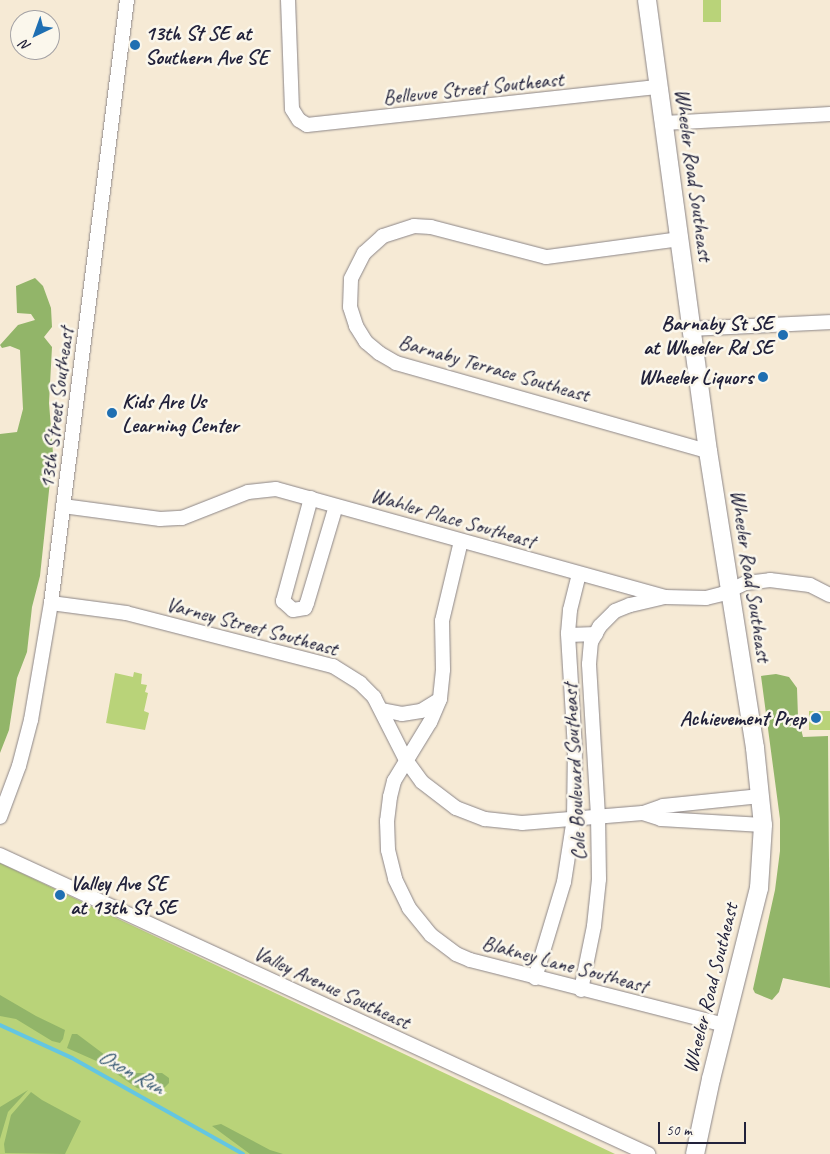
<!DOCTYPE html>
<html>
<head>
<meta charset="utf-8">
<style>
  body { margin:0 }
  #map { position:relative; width:830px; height:1154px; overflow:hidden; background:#f6ead5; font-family:Caveat,sans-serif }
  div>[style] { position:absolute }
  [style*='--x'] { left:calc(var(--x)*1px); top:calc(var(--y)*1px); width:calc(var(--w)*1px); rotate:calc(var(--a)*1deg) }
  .green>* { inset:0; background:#b9d379; transform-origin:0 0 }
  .forest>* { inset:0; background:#92b569 }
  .stream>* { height:4px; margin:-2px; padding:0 2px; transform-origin:2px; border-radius:2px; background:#64c6e2 }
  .roads { filter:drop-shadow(0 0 1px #8c8688) drop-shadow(0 0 1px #8c8688) }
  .minor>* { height:14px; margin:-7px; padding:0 7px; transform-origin:7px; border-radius:7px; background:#fff }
  .major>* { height:18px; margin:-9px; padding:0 9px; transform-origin:9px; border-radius:9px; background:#fff }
  .dots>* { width:14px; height:14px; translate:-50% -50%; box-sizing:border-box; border:2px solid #fbf7ec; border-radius:50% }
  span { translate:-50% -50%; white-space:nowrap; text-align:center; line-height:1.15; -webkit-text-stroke:5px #fbf7ec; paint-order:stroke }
  .poi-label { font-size:21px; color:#22223b; font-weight:700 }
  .left { translate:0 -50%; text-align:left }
  .right { translate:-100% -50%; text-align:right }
  .street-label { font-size:21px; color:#22223b }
  .water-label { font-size:22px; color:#395b75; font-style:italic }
  .north { position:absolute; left:10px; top:10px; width:50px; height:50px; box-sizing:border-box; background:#fbf7ec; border:1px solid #a4a2a5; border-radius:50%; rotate:222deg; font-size:14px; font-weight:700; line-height:20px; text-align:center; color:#22223b }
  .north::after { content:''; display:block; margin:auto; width:18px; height:22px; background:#1f6fb2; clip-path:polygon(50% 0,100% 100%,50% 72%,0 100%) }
  .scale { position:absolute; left:658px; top:1122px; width:88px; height:22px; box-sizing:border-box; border:2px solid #22223b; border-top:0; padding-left:6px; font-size:15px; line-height:18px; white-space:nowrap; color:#22223b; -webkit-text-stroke:4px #fbf7ec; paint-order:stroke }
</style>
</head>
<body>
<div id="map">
  <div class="green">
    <i style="left:721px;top:0;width:22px;height:18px;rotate:90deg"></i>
    <i style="clip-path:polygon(134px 672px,142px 674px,141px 684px,147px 685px,145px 692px,148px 693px,144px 711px,149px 713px,145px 730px,106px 723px,115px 673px,133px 677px)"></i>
    <i style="left:830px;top:711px;width:19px;height:21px;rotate:90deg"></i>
    <i style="clip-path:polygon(0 863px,474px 1087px,615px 1154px,0 1154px)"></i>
  </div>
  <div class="forest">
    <i style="clip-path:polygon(35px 278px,43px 286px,51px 308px,52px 327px,44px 337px,52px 347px,49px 403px,53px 453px,40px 576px,32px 607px,27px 652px,17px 678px,9px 730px,0 753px,0 434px,17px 432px,23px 409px,20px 350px,10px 346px,2px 348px,0 345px,18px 325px,35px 320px,31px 314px,17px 313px,16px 286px)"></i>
    <i style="clip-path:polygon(776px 674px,789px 677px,797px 688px,798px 717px,803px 737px,828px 736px,830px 988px,783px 978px,779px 992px,772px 1000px,755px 993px,753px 989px,775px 890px,780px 851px,780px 819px,761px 676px)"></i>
    <i style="clip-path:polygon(0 995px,36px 1016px,65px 1030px,63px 1039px,60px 1043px,52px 1041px,16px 1019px,0 1016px)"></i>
    <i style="clip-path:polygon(72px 1034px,77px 1034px,105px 1055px,135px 1073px,162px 1073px,169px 1078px,169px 1083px,158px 1094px,137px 1088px,101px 1063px,67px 1048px)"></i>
    <i style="clip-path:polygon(28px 1090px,8px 1112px,0 1139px,0 1107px)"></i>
    <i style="clip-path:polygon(31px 1092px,42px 1100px,81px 1121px,65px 1154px,5px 1153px,4px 1144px,11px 1115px)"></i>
    <i style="clip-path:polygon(221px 1124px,270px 1150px,283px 1154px,250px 1154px,212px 1126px)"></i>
  </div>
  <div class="stream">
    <i style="--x:0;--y:1025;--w:79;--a:24.6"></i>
    <i style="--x:72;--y:1058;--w:196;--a:29.3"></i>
  </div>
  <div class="roads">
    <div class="minor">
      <i style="--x:288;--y:0;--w:109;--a:87.9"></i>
      <i style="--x:292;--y:109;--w:13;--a:58"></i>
      <i style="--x:299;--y:120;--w:9;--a:32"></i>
      <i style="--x:307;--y:125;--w:354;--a:-6.2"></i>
      <i style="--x:664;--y:123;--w:166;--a:-3.1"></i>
      <i style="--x:680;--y:239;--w:135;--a:172.3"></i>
      <i style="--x:546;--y:257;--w:119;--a:-165.4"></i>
      <i style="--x:431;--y:227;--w:17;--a:-177"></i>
      <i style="--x:414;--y:226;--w:33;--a:162"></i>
      <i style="--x:383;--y:236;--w:25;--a:138"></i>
      <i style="--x:364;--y:253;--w:29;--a:117"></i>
      <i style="--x:351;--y:279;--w:28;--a:92"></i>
      <i style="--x:350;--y:307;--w:20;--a:72"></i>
      <i style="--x:356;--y:326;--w:19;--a:58"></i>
      <i style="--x:366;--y:342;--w:17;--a:40"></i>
      <i style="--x:379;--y:353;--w:20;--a:30"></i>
      <i style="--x:396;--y:363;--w:324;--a:15.8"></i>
      <i style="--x:692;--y:329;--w:138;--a:-2.9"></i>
      <i style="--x:311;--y:498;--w:107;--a:105.2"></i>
      <i style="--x:283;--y:601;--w:13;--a:42"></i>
      <i style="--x:293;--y:610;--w:12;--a:-9"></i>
      <i style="--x:305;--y:608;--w:5;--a:-68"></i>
      <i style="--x:307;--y:603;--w:101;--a:-73.4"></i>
      <i style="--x:63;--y:506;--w:98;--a:7.6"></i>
      <i style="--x:160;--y:519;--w:22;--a:-3"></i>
      <i style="--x:182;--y:518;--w:71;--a:-21.5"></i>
      <i style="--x:248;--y:492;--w:28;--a:-6"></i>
      <i style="--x:276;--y:489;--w:404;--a:15.5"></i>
      <i style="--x:665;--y:597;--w:41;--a:1.4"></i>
      <i style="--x:706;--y:598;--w:16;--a:-14"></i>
      <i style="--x:722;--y:594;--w:26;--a:-25"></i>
      <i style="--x:746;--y:583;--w:24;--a:-7"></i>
      <i style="--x:770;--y:580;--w:40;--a:7.1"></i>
      <i style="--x:810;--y:585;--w:22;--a:27"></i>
      <i style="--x:461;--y:541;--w:82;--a:103.4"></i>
      <i style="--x:442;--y:621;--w:49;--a:88.8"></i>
      <i style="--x:443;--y:670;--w:29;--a:96"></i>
      <i style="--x:440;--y:699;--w:25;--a:113"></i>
      <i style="--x:430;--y:722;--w:69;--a:121.4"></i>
      <i style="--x:394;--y:781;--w:16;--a:104"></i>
      <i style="--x:390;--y:797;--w:24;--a:97"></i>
      <i style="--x:387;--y:821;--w:29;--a:88"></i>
      <i style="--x:388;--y:850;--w:30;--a:76"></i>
      <i style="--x:395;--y:879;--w:32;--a:64"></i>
      <i style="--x:409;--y:908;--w:35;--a:51"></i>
      <i style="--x:431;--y:935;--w:31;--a:37"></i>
      <i style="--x:456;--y:954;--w:15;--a:23"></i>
      <i style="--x:470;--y:960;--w:263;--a:14.3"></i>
      <i style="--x:51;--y:603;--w:76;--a:7.6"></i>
      <i style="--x:126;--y:613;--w:214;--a:14.4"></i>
      <i style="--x:333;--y:666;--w:32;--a:32"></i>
      <i style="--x:360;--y:683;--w:20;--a:45"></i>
      <i style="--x:374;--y:697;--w:71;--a:63.1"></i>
      <i style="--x:406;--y:760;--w:27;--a:54"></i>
      <i style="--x:422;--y:782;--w:43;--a:37.4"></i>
      <i style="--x:456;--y:808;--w:31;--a:21"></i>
      <i style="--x:485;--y:819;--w:37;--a:6"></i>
      <i style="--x:522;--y:823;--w:121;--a:-4.7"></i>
      <i style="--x:643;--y:813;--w:21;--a:-19"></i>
      <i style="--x:663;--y:806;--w:98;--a:-5.9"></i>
      <i style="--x:569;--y:635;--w:27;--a:-2"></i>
      <i style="--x:382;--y:710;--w:20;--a:11"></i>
      <i style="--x:402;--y:714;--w:19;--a:-9"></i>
      <i style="--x:421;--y:711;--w:22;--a:-32"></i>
      <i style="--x:643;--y:813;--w:19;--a:18"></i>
      <i style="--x:661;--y:819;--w:102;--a:3.4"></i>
      <i style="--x:0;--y:817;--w:54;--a:-69.6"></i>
      <i style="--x:19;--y:766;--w:48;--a:-75.4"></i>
      <i style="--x:31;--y:720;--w:119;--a:-80.3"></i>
      <i style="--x:51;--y:603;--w:608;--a:-82.82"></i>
      <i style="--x:0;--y:855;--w:714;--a:24.77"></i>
      <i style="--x:535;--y:978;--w:100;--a:-73.2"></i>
      <i style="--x:564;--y:882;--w:65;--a:-81.1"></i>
      <i style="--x:574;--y:818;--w:69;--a:-89.2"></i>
      <i style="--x:575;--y:749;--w:116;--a:-93.5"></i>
      <i style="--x:568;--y:633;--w:23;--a:-85"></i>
      <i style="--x:570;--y:610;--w:36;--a:-76"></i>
      <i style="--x:581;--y:990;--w:65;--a:-78.5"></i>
      <i style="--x:594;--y:926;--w:47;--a:-83.9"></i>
      <i style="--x:599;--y:879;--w:63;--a:-90.9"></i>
      <i style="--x:598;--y:816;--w:152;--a:-93.4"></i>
      <i style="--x:589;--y:664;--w:22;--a:-85"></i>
      <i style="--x:591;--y:642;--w:18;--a:-61"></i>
      <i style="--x:600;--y:626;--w:21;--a:-45"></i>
      <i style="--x:615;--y:611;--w:16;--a:-22"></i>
      <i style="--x:630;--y:605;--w:32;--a:-13"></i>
    </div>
    <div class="major">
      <i style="--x:647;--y:0;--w:455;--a:82.3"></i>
      <i style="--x:708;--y:451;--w:301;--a:81"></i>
      <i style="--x:755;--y:748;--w:77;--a:84.1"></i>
      <i style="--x:763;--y:825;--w:63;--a:93.6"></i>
      <i style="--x:759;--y:888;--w:197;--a:104.1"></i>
      <i style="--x:711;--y:1079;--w:77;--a:102"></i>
    </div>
  </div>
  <div class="dots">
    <i style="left:135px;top:45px;background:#1f6fb2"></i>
    <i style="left:783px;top:335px;background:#1f6fb2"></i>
    <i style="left:763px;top:377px;background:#1f6fb2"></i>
    <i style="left:112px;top:413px;background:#1f6fb2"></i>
    <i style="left:816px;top:718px;background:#1f6fb2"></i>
    <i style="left:60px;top:895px;background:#1f6fb2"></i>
  </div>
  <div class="poi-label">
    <span class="left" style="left:145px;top:45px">13th St SE at<br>Southern Ave SE</span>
    <span class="right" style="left:773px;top:335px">Barnaby St SE<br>at Wheeler Rd SE</span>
    <span class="right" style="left:753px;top:377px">Wheeler Liquors</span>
    <span class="left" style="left:122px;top:413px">Kids Are Us<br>Learning Center</span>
    <span class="right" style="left:806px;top:718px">Achievement Prep</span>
    <span class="left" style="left:70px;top:895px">Valley Ave SE<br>at 13th St SE</span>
  </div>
  <div class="street-label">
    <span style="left:473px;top:88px;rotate:-6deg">Bellevue Street Southeast</span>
    <span style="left:694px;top:175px;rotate:82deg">Wheeler Road Southeast</span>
    <span style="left:494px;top:368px;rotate:16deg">Barnaby Terrace Southeast</span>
    <span style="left:56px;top:408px;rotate:-83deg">13th Street Southeast</span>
    <span style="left:453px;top:518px;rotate:16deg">Wahler Place Southeast</span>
    <span style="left:751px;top:576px;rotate:81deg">Wheeler Road Southeast</span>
    <span style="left:252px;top:626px;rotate:15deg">Varney Street Southeast</span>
    <span style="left:574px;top:772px;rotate:-93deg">Cole Boulevard Southeast</span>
    <span style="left:565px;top:964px;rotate:15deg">Blakney Lane Southeast</span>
    <span style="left:332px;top:987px;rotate:25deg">Valley Avenue Southeast</span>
    <span style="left:710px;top:988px;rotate:-76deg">Wheeler Road Southeast</span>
  </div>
  <div class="water-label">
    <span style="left:131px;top:1072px;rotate:29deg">Oxon Run</span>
  </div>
  <div class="north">N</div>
  <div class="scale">50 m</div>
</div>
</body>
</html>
